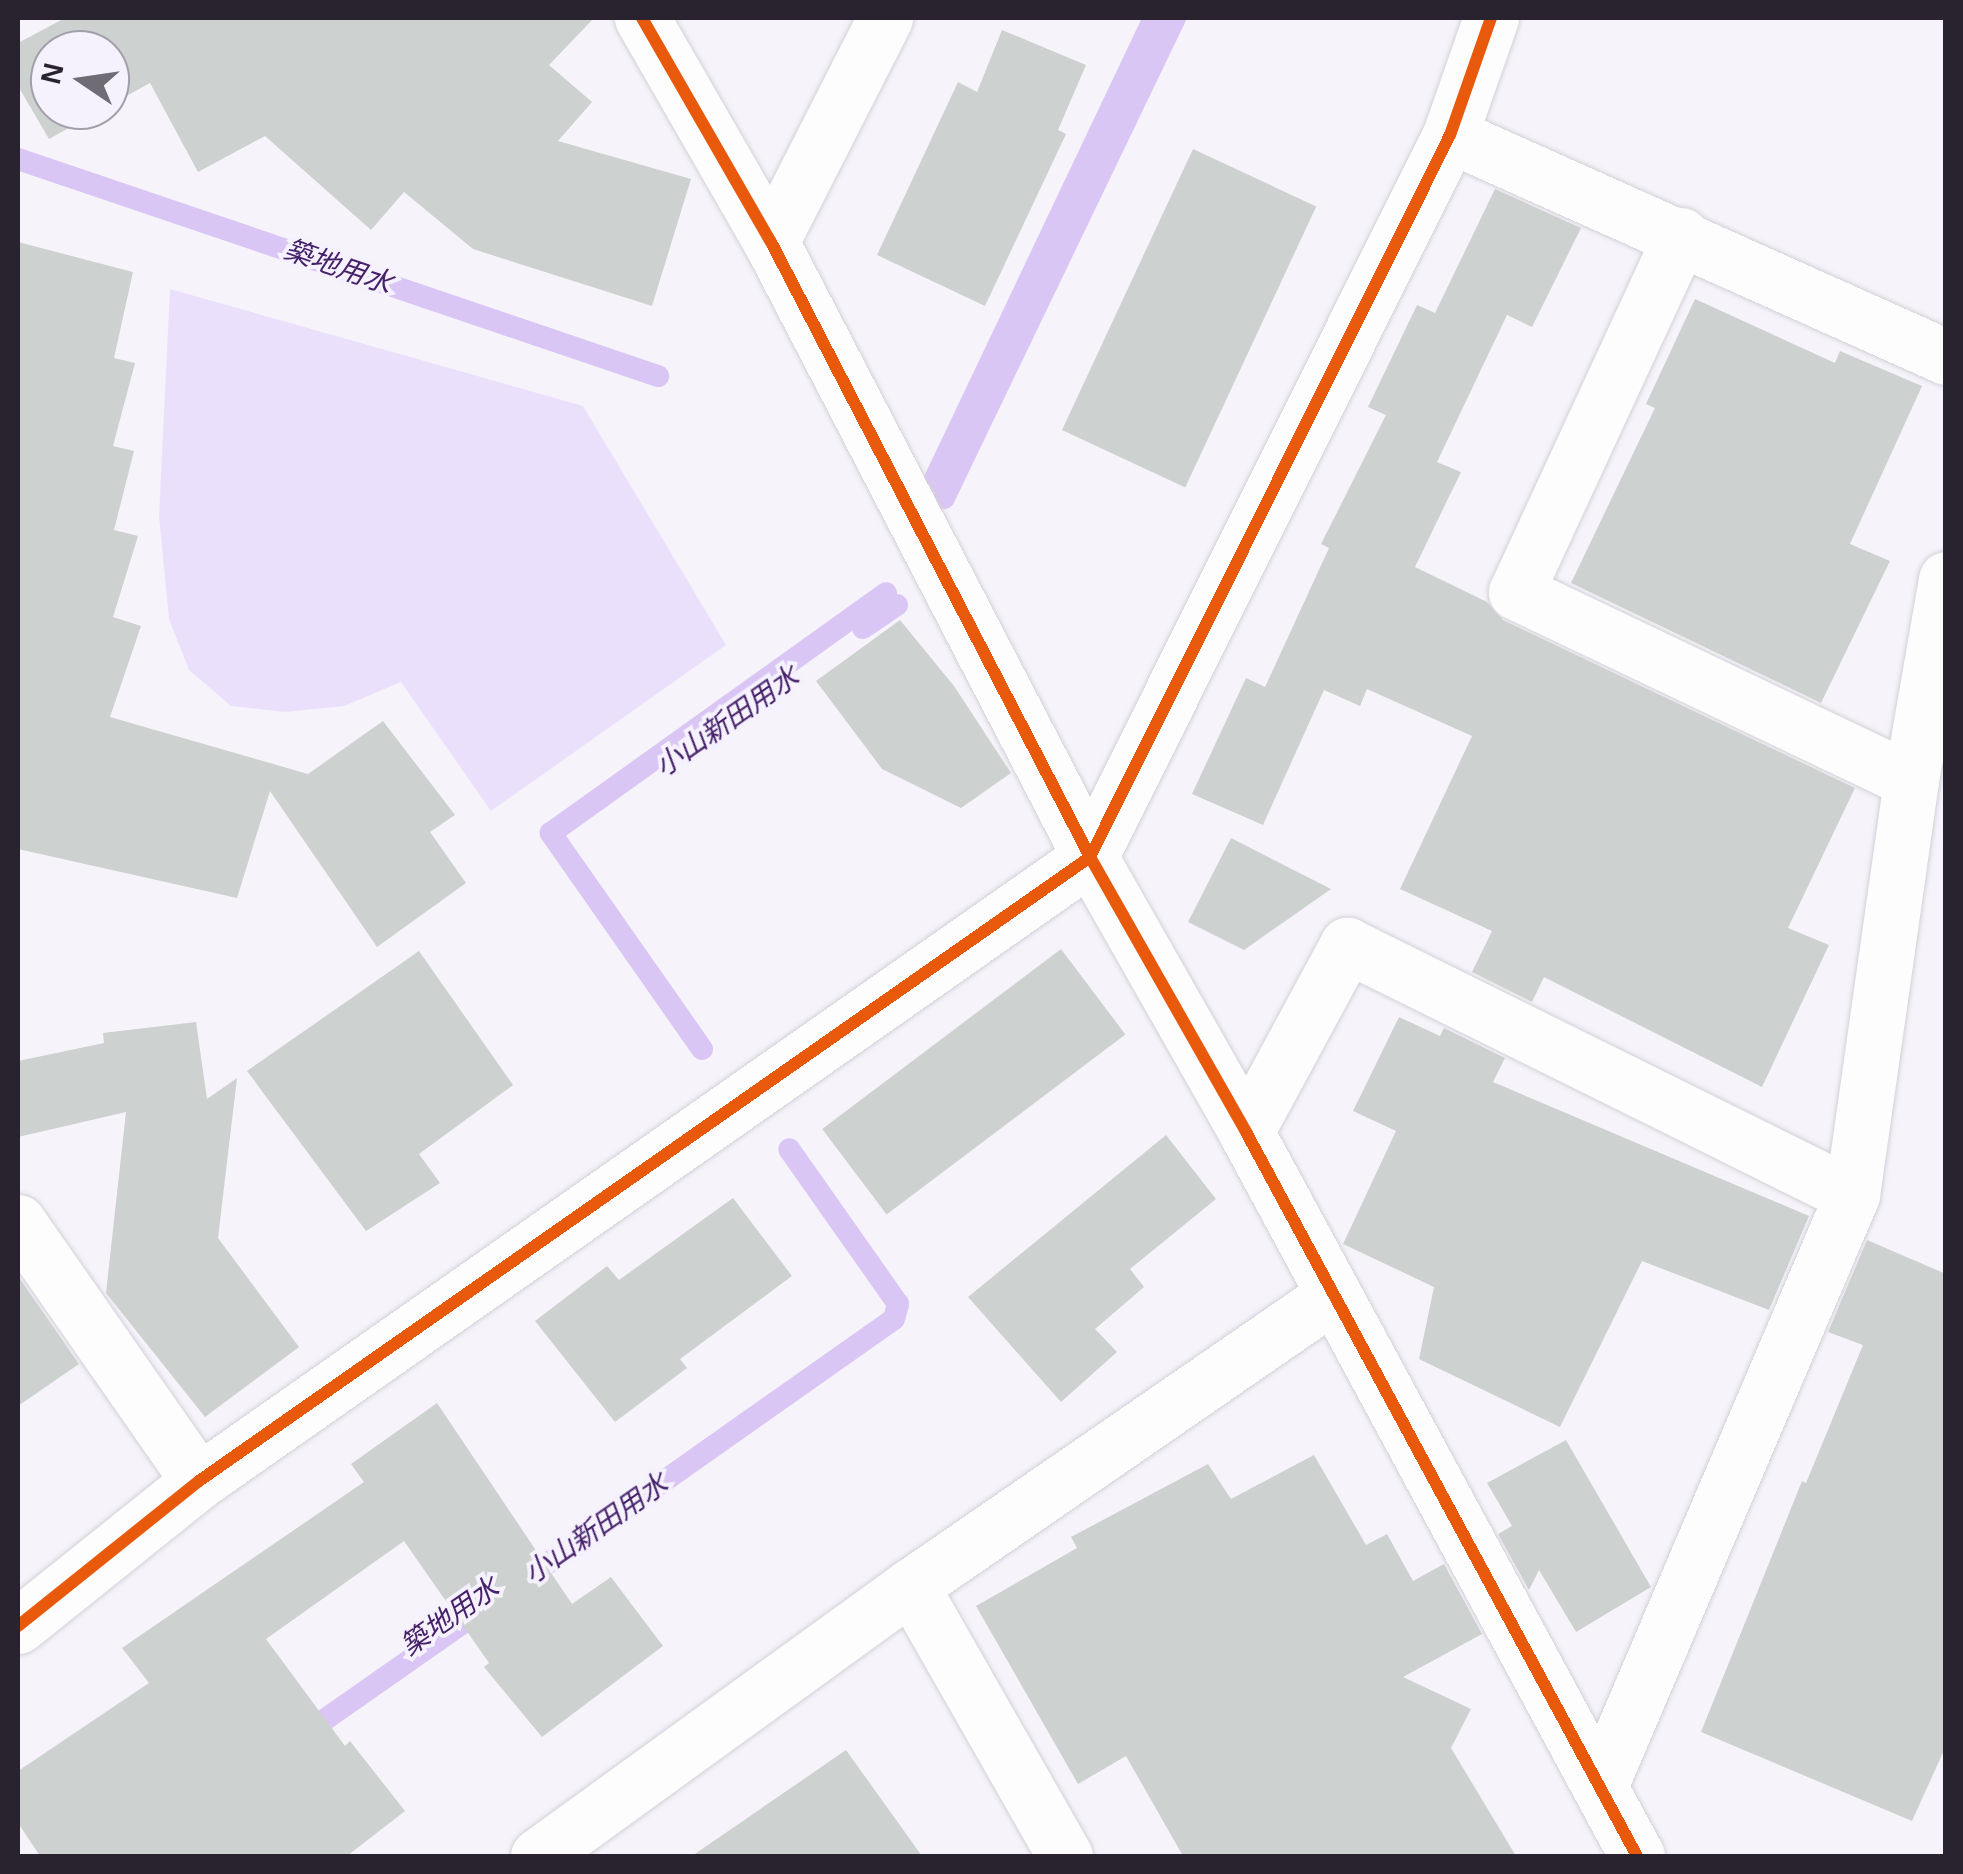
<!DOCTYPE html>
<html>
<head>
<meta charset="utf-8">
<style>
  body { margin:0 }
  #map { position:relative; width:1963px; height:1874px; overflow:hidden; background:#f6f4fa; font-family:Arial,"Noto Sans JP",sans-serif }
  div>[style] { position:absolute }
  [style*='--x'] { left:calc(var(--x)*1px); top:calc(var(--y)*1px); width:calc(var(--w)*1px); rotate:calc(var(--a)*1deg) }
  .green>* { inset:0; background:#eae0fb }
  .stream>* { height:22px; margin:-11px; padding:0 11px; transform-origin:11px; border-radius:11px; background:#dac6f4 }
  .building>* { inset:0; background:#cdd1cf; transform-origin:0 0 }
  .roads { filter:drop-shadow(0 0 2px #d3d0d8) drop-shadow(0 0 2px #d3d0d8) }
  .minor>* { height:55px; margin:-27.5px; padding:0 27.5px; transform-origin:27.5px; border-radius:27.5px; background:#fefdfe }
  .cycleway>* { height:12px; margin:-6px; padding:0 6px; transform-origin:6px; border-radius:6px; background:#e8590c }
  span { translate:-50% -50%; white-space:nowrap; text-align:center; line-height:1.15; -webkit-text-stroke:8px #f5f1fd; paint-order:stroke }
  .water-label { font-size:28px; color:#452169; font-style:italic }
  .frame { position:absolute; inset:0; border:20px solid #28232e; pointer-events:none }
  .north { position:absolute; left:30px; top:30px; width:100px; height:100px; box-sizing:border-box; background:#f5f1fd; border:2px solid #a39faa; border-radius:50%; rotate:283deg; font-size:28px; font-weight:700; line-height:40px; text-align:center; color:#28232e }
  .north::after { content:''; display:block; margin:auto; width:35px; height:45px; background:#706c75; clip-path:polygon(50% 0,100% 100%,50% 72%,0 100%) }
</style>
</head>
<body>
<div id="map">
  <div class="green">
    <i style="clip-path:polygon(170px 289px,583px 406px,726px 645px,491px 811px,401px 682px,344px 706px,285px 712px,231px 706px,189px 670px,169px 619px,159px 516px)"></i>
  </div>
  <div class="stream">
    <i style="--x:18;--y:159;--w:676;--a:18.73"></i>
    <i style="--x:934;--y:481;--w:513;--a:-64.58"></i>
    <i style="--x:944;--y:498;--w:533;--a:-64.3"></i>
    <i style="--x:863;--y:628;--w:41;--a:-34.1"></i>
    <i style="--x:702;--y:1049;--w:264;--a:-125"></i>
    <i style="--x:551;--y:833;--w:412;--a:-35.6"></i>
    <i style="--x:521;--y:1582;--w:456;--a:-35.2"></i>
    <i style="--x:894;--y:1319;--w:16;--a:-75"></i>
    <i style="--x:898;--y:1304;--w:189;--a:-125.1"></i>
    <i style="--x:300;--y:1737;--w:228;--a:-35"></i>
  </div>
  <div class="building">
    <i style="clip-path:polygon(65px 18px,594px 18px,549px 65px,592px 102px,558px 141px,691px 179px,652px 306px,473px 249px,404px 192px,371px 230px,265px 136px,198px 172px,150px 83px,110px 105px,110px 50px,50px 50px,50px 110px,101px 110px,49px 139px,18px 86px,18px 43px)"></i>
    <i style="clip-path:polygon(1002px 30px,1086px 65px,1058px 130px,1066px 134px,985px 306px,877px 255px,958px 82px,977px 92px)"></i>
    <i style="left:1193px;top:149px;width:136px;height:310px;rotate:25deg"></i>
    <i style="clip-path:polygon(1495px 189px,1581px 228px,1532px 327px,1507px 315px,1437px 462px,1461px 472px,1415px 567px,1487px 602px,1503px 620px,1855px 788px,1788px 928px,1829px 945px,1762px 1087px,1544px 977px,1532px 1002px,1472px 972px,1492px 931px,1400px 889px,1472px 736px,1367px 689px,1360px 706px,1324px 690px,1263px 825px,1192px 794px,1246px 678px,1265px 687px,1329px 548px,1321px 544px,1386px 415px,1368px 407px,1417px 305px,1435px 313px)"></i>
    <i style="clip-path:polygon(18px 242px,133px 272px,114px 358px,135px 363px,113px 446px,134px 451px,114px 530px,138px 536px,113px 617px,141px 626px,110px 717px,308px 774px,383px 721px,455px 815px,430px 832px,466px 883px,377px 947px,270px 791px,237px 898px,18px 849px)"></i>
    <i style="clip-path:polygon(1695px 299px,1835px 363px,1840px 351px,1922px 386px,1850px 544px,1890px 561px,1821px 703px,1571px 583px,1655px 408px,1646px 404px)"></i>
    <i style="clip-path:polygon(900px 620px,954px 686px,1011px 773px,961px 808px,882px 769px,816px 681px)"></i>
    <i style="clip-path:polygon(1231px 838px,1331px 889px,1244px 950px,1188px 922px)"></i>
    <i style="left:1061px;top:949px;width:107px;height:299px;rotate:53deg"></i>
    <i style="clip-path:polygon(419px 951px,513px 1085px,419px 1154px,440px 1183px,366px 1231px,247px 1071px)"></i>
    <i style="clip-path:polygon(1399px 1017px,1440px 1036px,1444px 1028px,1505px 1058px,1493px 1082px,1809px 1216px,1769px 1310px,1642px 1261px,1560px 1427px,1419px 1359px,1434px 1287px,1343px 1244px,1396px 1131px,1353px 1111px)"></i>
    <i style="clip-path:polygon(196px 1022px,207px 1099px,237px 1078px,218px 1238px,299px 1347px,205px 1417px,106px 1293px,126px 1112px,18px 1137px,18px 1061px,104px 1043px,103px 1033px)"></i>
    <i style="clip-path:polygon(1166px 1135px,1216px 1199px,1130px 1269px,1144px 1287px,1095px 1329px,1117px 1352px,1061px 1402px,968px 1297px)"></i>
    <i style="clip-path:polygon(733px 1198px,792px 1276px,680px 1359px,687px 1368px,615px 1422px,535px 1321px,607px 1266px,619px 1280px)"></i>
    <i style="clip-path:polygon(1867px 1240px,1946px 1274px,1946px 1746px,1912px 1821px,1701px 1732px,1802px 1481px,1806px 1483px,1863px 1345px,1828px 1332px)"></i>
    <i style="clip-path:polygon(18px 1276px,79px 1364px,18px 1406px)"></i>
    <i style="clip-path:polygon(437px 1403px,572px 1604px,611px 1577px,663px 1646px,542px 1737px,484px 1667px,489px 1663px,404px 1541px,266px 1639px,345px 1746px,350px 1741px,405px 1811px,347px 1856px,40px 1856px,18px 1823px,18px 1771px,149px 1683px,122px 1648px,364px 1482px,351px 1464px)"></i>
    <i style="clip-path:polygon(1566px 1440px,1651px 1587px,1576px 1632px,1539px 1570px,1529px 1590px,1498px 1534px,1512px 1526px,1487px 1483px)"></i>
    <i style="clip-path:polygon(1314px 1455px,1366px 1545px,1387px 1534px,1413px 1581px,1444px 1564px,1482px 1634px,1403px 1677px,1471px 1709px,1451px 1748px,1516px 1856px,1183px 1856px,1126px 1756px,1078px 1784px,976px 1606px,1077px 1548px,1071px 1537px,1208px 1464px,1231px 1499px)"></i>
    <i style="clip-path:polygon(846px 1750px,922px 1856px,692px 1856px)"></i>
  </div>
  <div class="roads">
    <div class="minor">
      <i style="--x:642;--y:18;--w:258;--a:60.1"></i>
      <i style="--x:771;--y:242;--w:693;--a:62.58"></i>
      <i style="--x:1090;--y:857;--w:316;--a:60.4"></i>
      <i style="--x:1246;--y:1132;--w:823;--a:61.63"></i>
      <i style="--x:1450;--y:135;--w:543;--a:24.11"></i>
      <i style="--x:1681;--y:235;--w:393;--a:114.8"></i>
      <i style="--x:1516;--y:592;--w:437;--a:25.5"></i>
      <i style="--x:771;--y:242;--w:251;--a:-63"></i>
      <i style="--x:1246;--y:1132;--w:213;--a:-61.6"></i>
      <i style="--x:1347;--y:945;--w:563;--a:26.34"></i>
      <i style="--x:18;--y:1222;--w:316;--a:55.1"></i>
      <i style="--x:911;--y:1586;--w:311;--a:60.3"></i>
      <i style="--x:18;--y:1626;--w:232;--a:-38.7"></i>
      <i style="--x:199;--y:1481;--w:1088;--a:-35"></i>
      <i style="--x:1090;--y:857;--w:807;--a:-63.5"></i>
      <i style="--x:1450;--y:135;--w:124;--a:-70.7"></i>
      <i style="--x:1600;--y:1786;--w:642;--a:-66.91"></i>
      <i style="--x:1852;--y:1195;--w:419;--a:-81.9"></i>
      <i style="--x:1911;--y:780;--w:204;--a:-80.1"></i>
      <i style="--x:538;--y:1856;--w:460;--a:-35.9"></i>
      <i style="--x:911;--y:1586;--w:511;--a:-34.56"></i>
    </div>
  </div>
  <div class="cycleway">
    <i style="--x:642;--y:18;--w:258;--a:60.1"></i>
    <i style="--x:771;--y:242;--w:693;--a:62.58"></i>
    <i style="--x:1090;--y:857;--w:316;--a:60.4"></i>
    <i style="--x:1246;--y:1132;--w:823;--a:61.63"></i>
    <i style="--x:18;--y:1626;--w:232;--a:-38.7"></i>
    <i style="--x:199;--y:1481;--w:1088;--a:-35"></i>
    <i style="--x:1090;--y:857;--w:807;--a:-63.5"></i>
    <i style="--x:1450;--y:135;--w:124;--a:-70.7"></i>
  </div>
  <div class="water-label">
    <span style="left:338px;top:267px;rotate:19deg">築地用水</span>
    <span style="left:727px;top:722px;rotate:-35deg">小山新田用水</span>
    <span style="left:596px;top:1529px;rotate:-35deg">小山新田用水</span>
    <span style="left:450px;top:1617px;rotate:-35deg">築地用水</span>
  </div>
  <div class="frame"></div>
  <div class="north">N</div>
</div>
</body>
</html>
